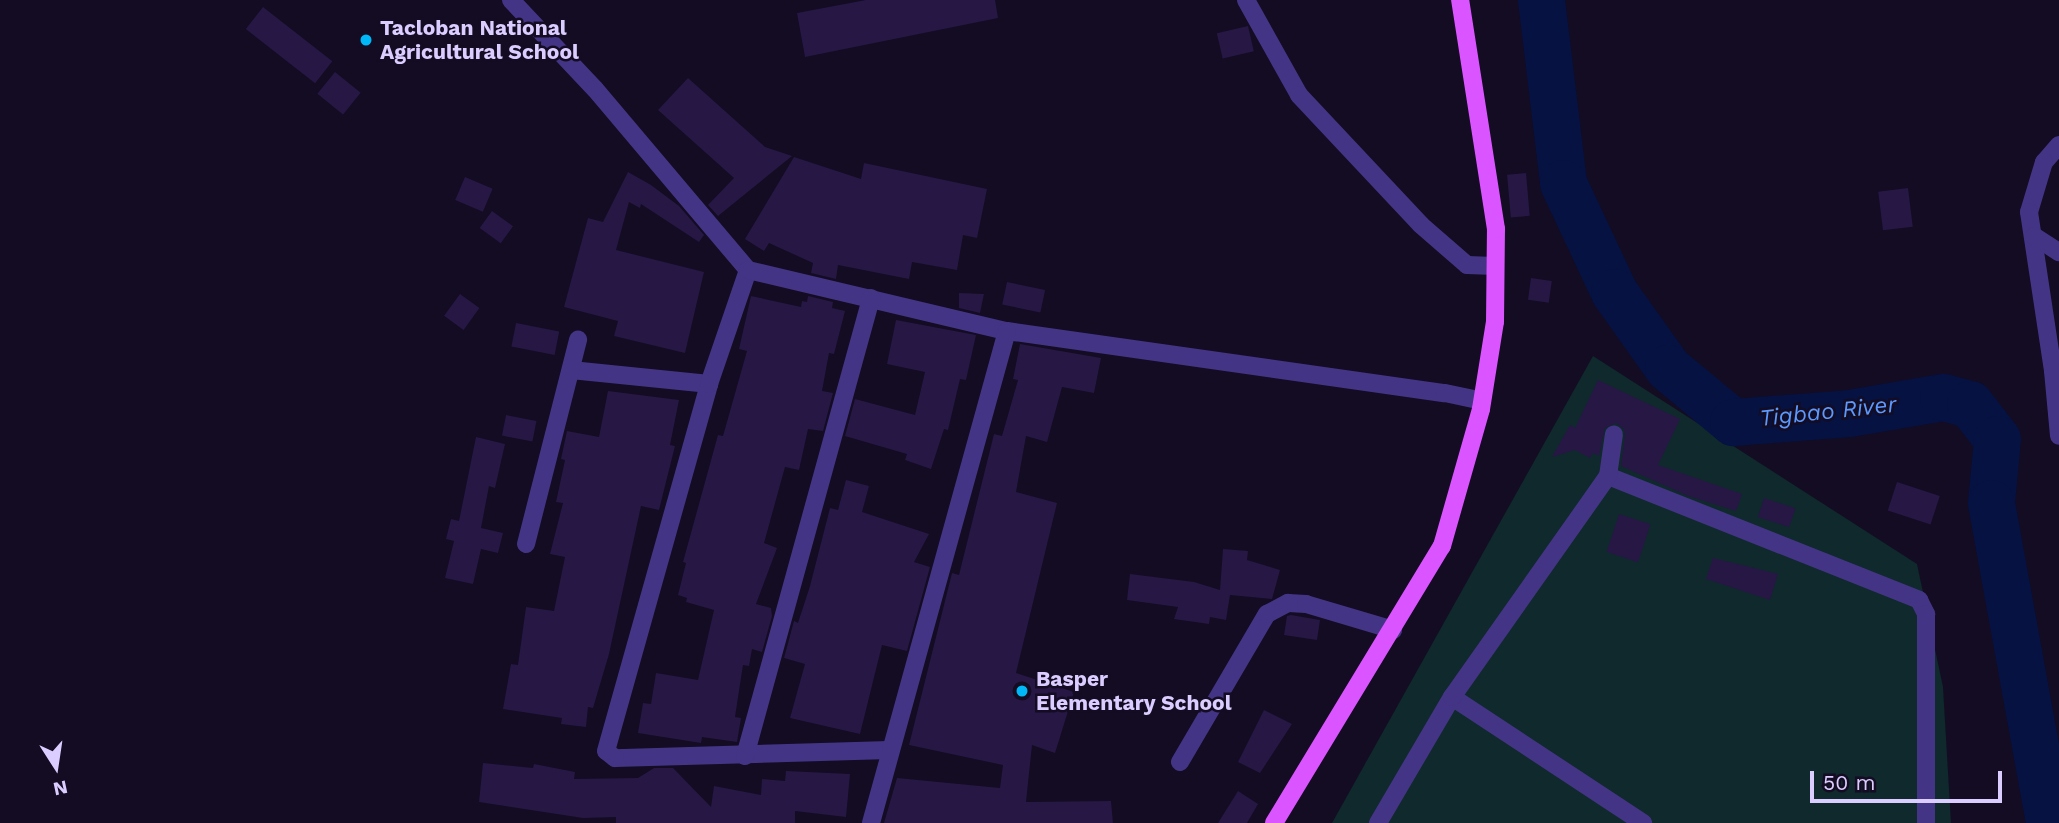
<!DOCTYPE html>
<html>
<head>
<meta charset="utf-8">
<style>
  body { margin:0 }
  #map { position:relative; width:2059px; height:823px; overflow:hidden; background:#130c22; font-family:"Work Sans",sans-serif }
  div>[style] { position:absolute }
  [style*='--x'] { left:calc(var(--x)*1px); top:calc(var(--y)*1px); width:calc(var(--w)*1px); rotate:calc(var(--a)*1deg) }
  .green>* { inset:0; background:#0f292d }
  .river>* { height:47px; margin:-23.5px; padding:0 23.5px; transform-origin:23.5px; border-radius:23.5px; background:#061241 }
  .building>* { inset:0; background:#271745; transform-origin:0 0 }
  .minor>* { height:18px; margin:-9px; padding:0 9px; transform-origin:9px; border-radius:9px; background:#443485 }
  .major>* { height:18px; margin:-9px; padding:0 9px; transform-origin:9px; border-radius:9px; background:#da54ff }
  .dots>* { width:19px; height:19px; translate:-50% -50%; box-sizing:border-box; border:4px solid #130c22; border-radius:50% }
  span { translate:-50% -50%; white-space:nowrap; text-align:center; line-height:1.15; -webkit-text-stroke:5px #130c22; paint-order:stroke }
  .poi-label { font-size:21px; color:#dbcdff; font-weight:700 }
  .left { translate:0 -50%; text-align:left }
  .water-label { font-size:23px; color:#5b99ff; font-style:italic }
  .north { position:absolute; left:21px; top:732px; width:70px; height:70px; -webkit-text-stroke:5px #130c22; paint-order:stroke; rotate:168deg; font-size:19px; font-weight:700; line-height:28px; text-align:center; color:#dbcdff }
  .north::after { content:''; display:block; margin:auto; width:24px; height:32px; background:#dbcdff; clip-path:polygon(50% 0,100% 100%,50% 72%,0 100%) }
  .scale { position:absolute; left:1810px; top:771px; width:192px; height:32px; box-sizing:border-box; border:4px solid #dbcdff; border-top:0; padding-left:9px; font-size:21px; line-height:24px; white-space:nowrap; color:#dbcdff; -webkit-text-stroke:5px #130c22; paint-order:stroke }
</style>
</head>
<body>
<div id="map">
  <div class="green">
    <i style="clip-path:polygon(1593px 356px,1917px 564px,1943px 687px,1951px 823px,1332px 823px)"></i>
  </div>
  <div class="river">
    <i style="--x:1541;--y:0;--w:184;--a:83.1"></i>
    <i style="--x:1563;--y:183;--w:120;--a:64.9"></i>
    <i style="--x:1614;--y:292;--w:93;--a:54.6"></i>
    <i style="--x:1668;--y:368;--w:85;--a:39.7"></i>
    <i style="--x:1733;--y:422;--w:116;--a:-4.4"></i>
    <i style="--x:1849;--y:413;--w:95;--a:-9.7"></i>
    <i style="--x:1943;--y:397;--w:28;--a:15"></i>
    <i style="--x:1970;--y:404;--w:44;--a:52.4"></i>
    <i style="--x:1997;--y:439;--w:64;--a:95.4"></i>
    <i style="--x:1991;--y:503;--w:325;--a:79.7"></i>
  </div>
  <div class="building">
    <i style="clip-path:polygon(866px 0,995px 0,998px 18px,805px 57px,797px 13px)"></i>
    <i style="left:263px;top:7px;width:88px;height:28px;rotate:38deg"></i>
    <i style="left:1248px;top:26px;width:26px;height:32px;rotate:77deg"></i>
    <i style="left:335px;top:72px;width:33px;height:28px;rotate:39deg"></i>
    <i style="clip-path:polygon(688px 78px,765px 147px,792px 156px,718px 216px,708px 205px,734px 178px,658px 110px)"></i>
    <i style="clip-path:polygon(794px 157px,861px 179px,864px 163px,987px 189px,977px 238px,963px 235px,957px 270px,912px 262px,909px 279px,838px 265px,836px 279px,811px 273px,813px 263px,769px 243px,764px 251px,745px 239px)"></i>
    <i style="clip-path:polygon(628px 172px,651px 185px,679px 206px,704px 235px,699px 242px,641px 204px,640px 208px,629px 202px,616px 250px,704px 272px,685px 353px,614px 336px,618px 321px,564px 307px,588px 218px,603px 222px)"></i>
    <i style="left:1526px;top:173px;width:43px;height:19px;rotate:85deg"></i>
    <i style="left:465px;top:177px;width:30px;height:25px;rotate:23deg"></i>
    <i style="left:1908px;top:188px;width:39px;height:30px;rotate:83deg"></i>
    <i style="left:492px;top:211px;width:26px;height:21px;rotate:36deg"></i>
    <i style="left:1531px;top:278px;width:21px;height:22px;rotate:8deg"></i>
    <i style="left:1007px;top:282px;width:39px;height:23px;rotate:12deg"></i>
    <i style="clip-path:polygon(959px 293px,984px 294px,980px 313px,959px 308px)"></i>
    <i style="left:460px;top:294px;width:24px;height:27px;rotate:36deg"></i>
    <i style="clip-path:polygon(751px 296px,801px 307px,802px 301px,807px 302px,808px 296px,833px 302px,832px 308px,845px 311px,834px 354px,829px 353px,822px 391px,833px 393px,823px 431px,808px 429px,799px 470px,785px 467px,764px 543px,777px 548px,756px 604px,771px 608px,772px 616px,762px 652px,752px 649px,749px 666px,743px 665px,735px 717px,741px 718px,737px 742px,702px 737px,701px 743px,638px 733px,643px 703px,651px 704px,656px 673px,698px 680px,714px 610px,686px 602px,687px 598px,678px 595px,686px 563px,683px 562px,718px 435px,723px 436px,747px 351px,739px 349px)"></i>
    <i style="clip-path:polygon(896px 320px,976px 335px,966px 380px,960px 379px,948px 430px,944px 429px,931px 469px,905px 460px,907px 454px,845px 436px,855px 399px,915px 415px,925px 372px,887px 364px)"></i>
    <i style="left:516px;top:323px;width:44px;height:24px;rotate:11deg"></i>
    <i style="clip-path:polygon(1020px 344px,1101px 358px,1094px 393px,1062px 387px,1047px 442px,1026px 436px,1016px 492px,1057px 503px,1016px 673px,1074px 692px,1055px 753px,1032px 745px,1026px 802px,1111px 801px,1113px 823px,884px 823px,897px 778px,1000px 788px,1003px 765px,909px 745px,952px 573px,959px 575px,994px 434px,1002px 436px,1018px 380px,1013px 379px)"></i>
    <i style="clip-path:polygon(1598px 380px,1680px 419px,1658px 465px,1742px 494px,1736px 511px,1688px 496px,1621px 466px,1625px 435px,1624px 429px,1616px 423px,1605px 428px,1599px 456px,1593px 453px,1590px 458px,1575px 450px,1552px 457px,1570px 425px,1575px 428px)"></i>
    <i style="clip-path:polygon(608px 391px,679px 400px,670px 445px,675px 446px,659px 510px,641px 506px,609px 654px,593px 708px,588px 707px,586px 727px,561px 724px,562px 718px,503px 709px,511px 664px,518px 665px,526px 607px,554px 611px,565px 557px,550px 554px,563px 503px,556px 502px,565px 460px,561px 459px,567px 431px,599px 437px)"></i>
    <i style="left:506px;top:415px;width:31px;height:21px;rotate:11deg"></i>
    <i style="clip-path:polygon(476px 437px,505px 444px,495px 488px,489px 486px,481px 528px,503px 533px,498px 553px,481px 549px,473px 584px,445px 578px,454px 541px,446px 539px,451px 519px,459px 521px)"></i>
    <i style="clip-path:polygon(846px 480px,869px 486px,862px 512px,929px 534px,914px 562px,930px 567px,907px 651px,882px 645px,860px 734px,790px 718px,805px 664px,784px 658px,794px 621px,798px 623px,810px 586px,830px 508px,838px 510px)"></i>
    <i style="left:1897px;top:482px;width:45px;height:30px;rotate:18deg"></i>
    <i style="left:1764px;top:498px;width:33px;height:20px;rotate:18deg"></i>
    <i style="left:1619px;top:514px;width:33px;height:40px;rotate:18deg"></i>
    <i style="clip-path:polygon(1223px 549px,1248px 551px,1247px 560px,1280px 570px,1272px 599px,1230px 595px,1226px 620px,1210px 617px,1209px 624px,1174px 619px,1178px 607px,1127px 600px,1130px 574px,1194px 582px,1220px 590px)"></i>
    <i style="clip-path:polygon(1713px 558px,1778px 574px,1770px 600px,1706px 579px)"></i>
    <i style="clip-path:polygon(1291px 615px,1320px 620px,1317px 640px,1284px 635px,1287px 616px)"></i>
    <i style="clip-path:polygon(1264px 710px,1292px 724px,1260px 773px,1238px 762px)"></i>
    <i style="clip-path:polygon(483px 763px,533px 768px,534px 764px,575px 772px,574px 779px,638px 778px,654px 768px,673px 768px,711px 807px,714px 786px,761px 795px,762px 779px,785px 781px,786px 771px,850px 774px,846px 817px,795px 811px,795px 823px,616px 823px,616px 817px,583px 818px,479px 802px)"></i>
    <i style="clip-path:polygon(1238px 791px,1258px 804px,1247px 823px,1218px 823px)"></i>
  </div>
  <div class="minor">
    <i style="--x:511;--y:0;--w:122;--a:46.7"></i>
    <i style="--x:595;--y:89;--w:237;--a:49.8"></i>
    <i style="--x:1246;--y:0;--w:109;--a:60.8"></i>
    <i style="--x:1299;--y:95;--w:178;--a:46.8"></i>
    <i style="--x:1421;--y:225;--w:61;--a:41"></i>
    <i style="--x:1467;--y:265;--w:28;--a:2"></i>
    <i style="--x:2059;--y:145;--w:23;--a:131"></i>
    <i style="--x:2044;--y:162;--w:52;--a:106.7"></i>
    <i style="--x:2029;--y:212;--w:161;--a:81.4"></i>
    <i style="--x:2053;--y:371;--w:65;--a:84.7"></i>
    <i style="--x:2034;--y:236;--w:30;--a:33"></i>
    <i style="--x:571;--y:370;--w:139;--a:5.8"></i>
    <i style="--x:1608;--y:476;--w:335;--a:21.7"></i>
    <i style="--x:1919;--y:600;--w:16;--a:63"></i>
    <i style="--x:1926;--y:614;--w:209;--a:90"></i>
    <i style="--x:526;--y:544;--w:211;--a:-75.7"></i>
    <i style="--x:1452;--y:697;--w:229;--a:33.4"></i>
    <i style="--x:889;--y:750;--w:274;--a:178.3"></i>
    <i style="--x:615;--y:758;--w:11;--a:-142"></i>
    <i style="--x:606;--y:751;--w:381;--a:-74.3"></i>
    <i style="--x:709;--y:384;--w:120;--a:-71.1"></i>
    <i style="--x:748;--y:270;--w:266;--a:13.3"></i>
    <i style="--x:1007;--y:331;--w:442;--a:8.1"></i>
    <i style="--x:1445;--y:393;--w:38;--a:12"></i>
    <i style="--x:745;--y:756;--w:475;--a:-74.6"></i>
    <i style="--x:1180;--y:762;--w:172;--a:-59.6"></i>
    <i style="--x:1267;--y:614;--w:24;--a:-28"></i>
    <i style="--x:1288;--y:603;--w:18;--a:3"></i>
    <i style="--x:1306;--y:604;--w:91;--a:16.6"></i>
    <i style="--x:871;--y:823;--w:510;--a:-74.55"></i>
    <i style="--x:1378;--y:823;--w:146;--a:-59.6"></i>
    <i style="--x:1452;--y:697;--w:271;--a:-54.8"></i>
    <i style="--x:1608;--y:476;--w:42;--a:-81.9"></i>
  </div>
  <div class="major">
    <i style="--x:1274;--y:823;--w:324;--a:-58.8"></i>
    <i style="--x:1442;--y:546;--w:142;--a:-74.1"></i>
    <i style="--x:1481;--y:409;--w:88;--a:-80.9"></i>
    <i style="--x:1495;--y:322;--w:93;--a:-89.4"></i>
    <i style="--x:1496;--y:229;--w:232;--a:-98.9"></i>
  </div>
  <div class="dots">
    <i style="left:366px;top:40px;background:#00b8f8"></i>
    <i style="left:1022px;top:691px;background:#00b8f8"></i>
  </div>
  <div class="poi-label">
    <span class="left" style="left:380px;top:40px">Tacloban National<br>Agricultural School</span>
    <span class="left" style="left:1036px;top:691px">Basper<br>Elementary School</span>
  </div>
  <div class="water-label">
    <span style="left:1828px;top:412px;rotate:-6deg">Tigbao River</span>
  </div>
  <div class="north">N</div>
  <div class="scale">50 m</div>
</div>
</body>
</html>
